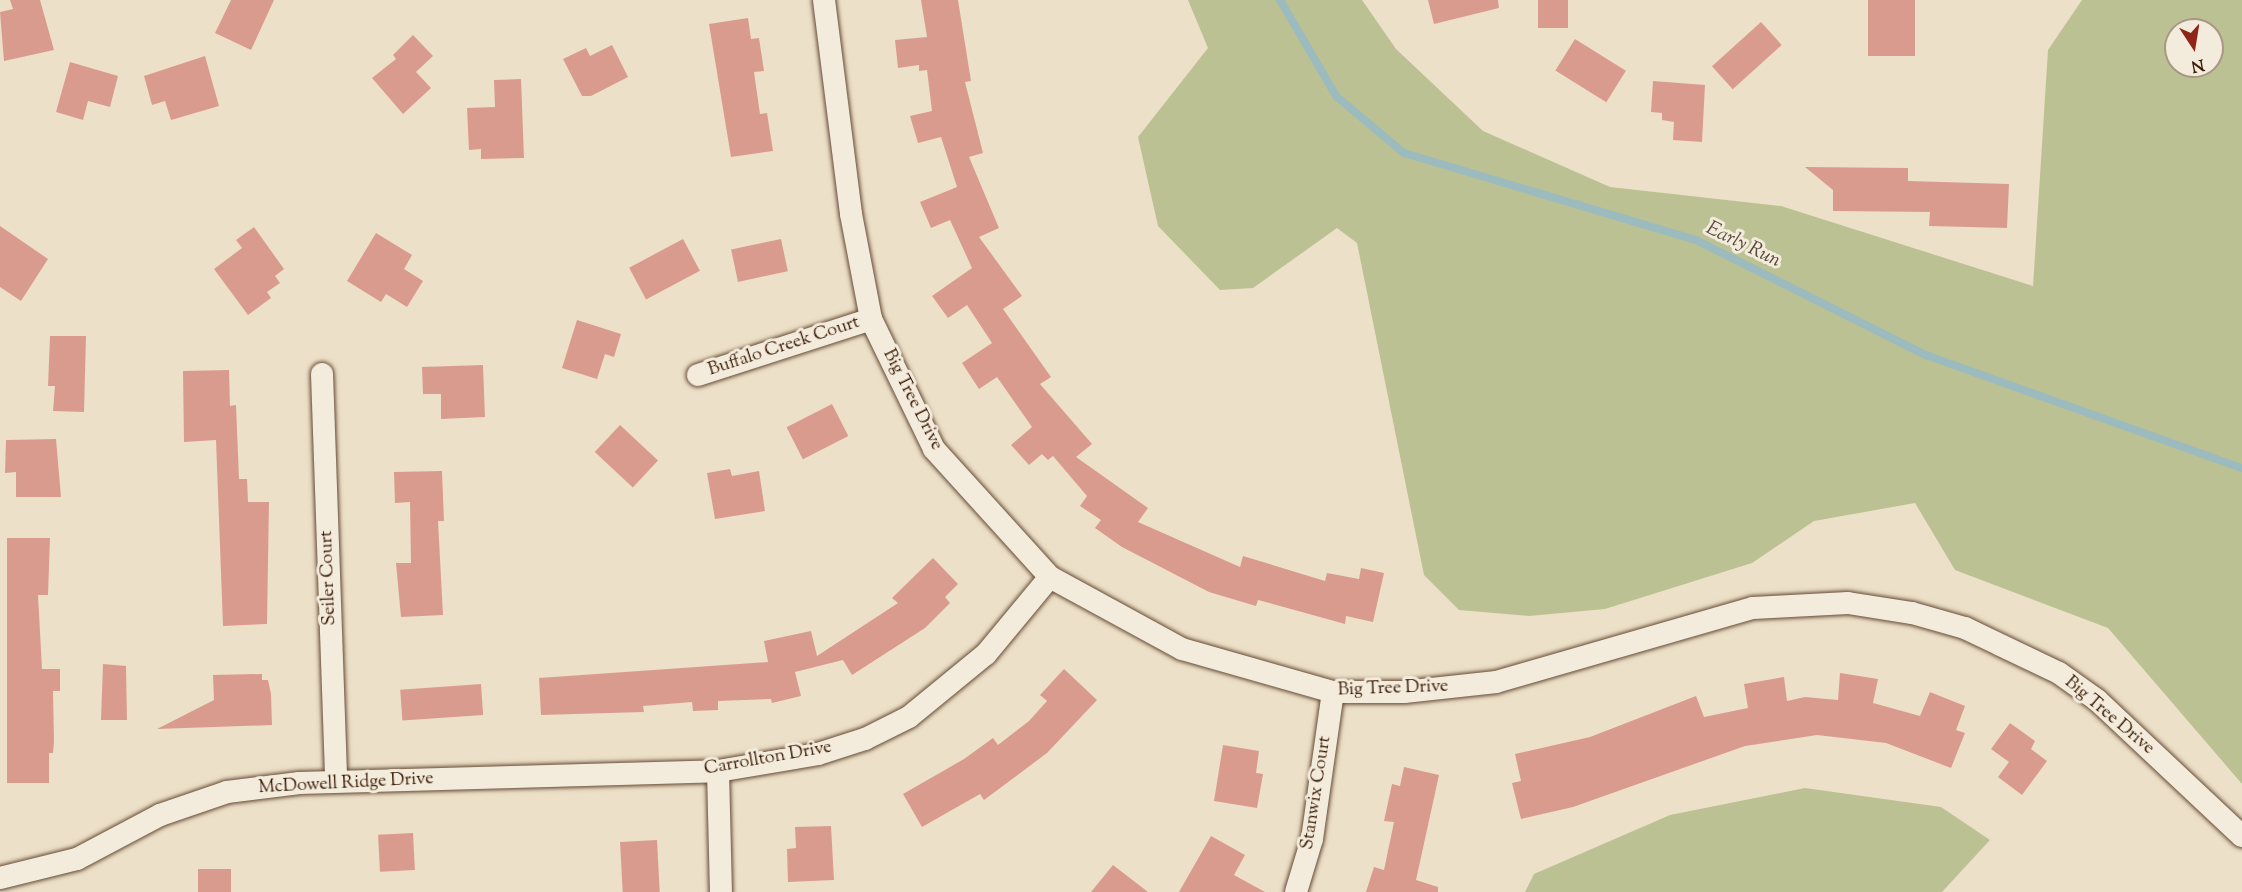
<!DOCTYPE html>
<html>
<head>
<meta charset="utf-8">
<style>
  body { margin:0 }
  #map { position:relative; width:2242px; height:892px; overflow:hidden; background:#ede0c8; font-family:"Sorts Mill Goudy",serif }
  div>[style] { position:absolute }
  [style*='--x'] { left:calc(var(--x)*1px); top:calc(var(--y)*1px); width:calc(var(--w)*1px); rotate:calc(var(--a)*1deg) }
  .green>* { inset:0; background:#bcc193 }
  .stream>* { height:8px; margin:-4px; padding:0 4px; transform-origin:4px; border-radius:4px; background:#9cbbbe }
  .building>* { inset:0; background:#da9b8f; transform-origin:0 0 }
  .roads { filter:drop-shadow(0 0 2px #654b35) drop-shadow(0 0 2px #654b35) }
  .street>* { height:22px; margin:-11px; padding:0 11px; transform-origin:11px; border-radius:11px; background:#f3ebdb }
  span { translate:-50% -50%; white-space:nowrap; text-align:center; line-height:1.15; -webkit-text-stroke:6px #f3ebdb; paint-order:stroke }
  .street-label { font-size:18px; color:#381904 }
  .water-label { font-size:20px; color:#564a3c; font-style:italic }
  .north { position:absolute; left:2164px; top:18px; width:60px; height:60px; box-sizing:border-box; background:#f3ebdb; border:2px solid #a89785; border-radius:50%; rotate:168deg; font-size:16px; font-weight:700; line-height:24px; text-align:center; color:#381904 }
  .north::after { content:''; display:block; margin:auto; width:21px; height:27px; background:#8f2418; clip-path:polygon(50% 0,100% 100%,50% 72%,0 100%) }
</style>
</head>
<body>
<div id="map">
  <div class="green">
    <i style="clip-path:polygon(evenodd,1188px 0,1362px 0,1396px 49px,1483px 131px,1610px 187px,1781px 206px,2033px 286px,2048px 50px,2082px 0,2242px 0,2242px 784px,2108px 628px,1955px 570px,1915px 503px,1814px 521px,1752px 563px,1605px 609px,1529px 616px,1459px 610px,1424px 575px,1357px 243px,1337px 228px,1253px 288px,1220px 290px,1158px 226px,1138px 137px,1208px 48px,1188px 0,2176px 30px,2212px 30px,2212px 66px,2176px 66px,2176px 30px)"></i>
    <i style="clip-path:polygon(1805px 788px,1941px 807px,1990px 840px,1942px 892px,1525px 892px,1534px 874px,1670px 815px)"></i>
  </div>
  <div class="stream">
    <i style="--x:1280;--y:0;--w:111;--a:59.7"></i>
    <i style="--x:1336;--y:96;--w:89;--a:40"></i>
    <i style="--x:1404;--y:153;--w:305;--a:16.6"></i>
    <i style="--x:1696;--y:240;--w:257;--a:26.6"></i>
    <i style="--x:1926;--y:355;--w:336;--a:19.7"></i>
  </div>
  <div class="building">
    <i style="clip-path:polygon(10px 0,40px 0,54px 50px,4px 61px,0 12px,13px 9px)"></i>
    <i style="clip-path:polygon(231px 0,274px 0,251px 50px,215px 33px)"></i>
    <i style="clip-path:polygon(921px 0,958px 0,971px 81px,965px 82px,983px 153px,969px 157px,999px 228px,979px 237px,1022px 296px,1003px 309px,1051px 377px,1040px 384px,1092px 444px,1076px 457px,1148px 508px,1138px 522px,1240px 567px,1243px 556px,1325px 581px,1327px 573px,1359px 579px,1361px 568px,1384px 573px,1373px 622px,1346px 616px,1345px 624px,1258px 600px,1256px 606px,1209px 592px,1122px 547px,1095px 528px,1101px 520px,1080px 506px,1087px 496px,1053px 456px,1048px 460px,1042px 454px,1029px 465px,1011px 445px,1032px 427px,997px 377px,979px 389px,962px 363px,992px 343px,967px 305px,948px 318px,932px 296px,972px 268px,950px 220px,931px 228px,920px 202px,957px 187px,941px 137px,918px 143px,910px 116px,932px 111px,927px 70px,919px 71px,919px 65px,898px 68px,895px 40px,927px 37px)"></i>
    <i style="clip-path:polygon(1428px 0,1498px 0,1499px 8px,1434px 24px)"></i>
    <i style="left:1538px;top:0;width:30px;height:28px"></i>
    <i style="left:1868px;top:0;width:47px;height:56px"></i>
    <i style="clip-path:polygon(748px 18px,751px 39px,759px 38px,764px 71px,754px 72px,760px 114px,767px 113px,773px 151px,731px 157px,709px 24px)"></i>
    <i style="left:1761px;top:22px;width:31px;height:66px;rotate:48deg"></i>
    <i style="clip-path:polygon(413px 35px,433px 56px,416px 72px,431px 88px,403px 114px,372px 78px,396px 59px,393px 55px)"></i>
    <i style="left:1575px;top:39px;width:60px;height:37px;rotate:32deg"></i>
    <i style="clip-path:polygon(612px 45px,628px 77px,591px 96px,582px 96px,563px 59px,586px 48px,590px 56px)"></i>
    <i style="clip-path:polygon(205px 56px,219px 106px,171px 120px,165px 101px,152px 105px,144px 76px)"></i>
    <i style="clip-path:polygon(70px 62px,118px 76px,110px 107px,88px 101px,83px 120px,56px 112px)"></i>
    <i style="clip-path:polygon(521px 79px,524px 158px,481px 159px,481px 149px,469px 150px,467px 108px,495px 107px,494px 80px)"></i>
    <i style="clip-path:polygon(1653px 81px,1705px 85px,1702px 142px,1673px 140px,1674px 122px,1662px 120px,1662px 113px,1651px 112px)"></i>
    <i style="clip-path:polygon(1805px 167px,1908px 168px,1908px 181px,2009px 184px,2007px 228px,1929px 226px,1930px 212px,1833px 211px,1833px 190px)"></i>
    <i style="clip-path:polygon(0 226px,48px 259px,21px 301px,0 287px)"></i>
    <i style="clip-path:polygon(254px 227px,284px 269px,275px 276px,280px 283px,267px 292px,271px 298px,248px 315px,214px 269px,242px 248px,236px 240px)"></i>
    <i style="clip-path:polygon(376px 233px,412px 255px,404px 269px,423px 281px,407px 307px,386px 294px,381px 302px,347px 281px)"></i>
    <i style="left:683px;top:239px;width:36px;height:61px;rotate:62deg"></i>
    <i style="left:781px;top:239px;width:33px;height:51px;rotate:78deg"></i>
    <i style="clip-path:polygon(577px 320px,621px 334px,614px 357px,605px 354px,597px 379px,562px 368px)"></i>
    <i style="clip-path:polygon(50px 336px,86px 336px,84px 412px,53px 411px,55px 386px,48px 386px)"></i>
    <i style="clip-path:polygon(483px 365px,485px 417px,441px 419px,441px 394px,423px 394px,422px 367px)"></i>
    <i style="clip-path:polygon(229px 370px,230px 406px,236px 405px,239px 479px,247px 479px,248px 502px,269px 502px,267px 624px,223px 626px,216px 440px,184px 442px,183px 371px)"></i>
    <i style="left:832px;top:404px;width:36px;height:51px;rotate:63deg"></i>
    <i style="left:620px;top:425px;width:52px;height:37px;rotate:43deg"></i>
    <i style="clip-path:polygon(56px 439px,61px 497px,16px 497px,16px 472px,5px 473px,6px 440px)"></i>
    <i style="clip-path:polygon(730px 469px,732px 476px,759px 471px,765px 511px,715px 519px,707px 473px)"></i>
    <i style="clip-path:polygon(442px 471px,444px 521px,438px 521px,443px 615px,401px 617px,396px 563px,411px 563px,410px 502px,395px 503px,394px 472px)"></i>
    <i style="clip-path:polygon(7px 538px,50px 538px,48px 595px,38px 595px,42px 669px,60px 669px,60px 691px,53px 691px,54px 742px,53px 753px,49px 753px,49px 783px,7px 783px)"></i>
    <i style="clip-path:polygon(933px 558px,958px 584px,945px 597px,950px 603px,925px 628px,852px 675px,843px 660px,795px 672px,801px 696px,772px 703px,771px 699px,718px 701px,718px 710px,693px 711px,692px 702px,643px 706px,644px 712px,541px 715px,539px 678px,768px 662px,764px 641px,811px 631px,817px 656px,898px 603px,892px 598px)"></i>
    <i style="clip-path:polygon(103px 664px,126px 666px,127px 720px,101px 720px)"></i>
    <i style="clip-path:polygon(1064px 669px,1097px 700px,1047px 753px,984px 800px,980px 794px,922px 827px,903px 794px,964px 759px,993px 738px,998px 745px,1029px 721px,1047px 701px,1040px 695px)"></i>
    <i style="clip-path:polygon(1840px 673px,1878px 679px,1873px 703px,1920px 716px,1930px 692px,1965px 706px,1956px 730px,1965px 733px,1951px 768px,1886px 743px,1817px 735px,1745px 746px,1573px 807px,1521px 819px,1512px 783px,1521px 781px,1515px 754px,1590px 737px,1696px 696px,1704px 717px,1748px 708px,1744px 684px,1784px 677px,1787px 701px,1805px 697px,1838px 700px)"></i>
    <i style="clip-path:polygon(262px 674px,262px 680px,268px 680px,271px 694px,272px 725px,157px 729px,214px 700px,213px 675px)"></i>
    <i style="left:481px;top:684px;width:31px;height:81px;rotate:86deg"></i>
    <i style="clip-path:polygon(2010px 723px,2035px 741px,2031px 749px,2047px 761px,2022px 795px,1998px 777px,2009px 762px,1991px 749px)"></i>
    <i style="clip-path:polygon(1223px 745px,1259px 751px,1256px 773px,1263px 774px,1257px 808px,1214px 801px)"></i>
    <i style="clip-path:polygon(1404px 767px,1439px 775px,1416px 880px,1438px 887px,1438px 892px,1366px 892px,1374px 867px,1384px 870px,1394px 822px,1384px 821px,1392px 784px,1400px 786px)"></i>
    <i style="clip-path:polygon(831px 826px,834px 880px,788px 882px,787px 849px,796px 848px,795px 827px)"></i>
    <i style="left:413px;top:833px;width:37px;height:35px;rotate:87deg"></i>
    <i style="clip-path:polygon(1211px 836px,1245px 855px,1234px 875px,1265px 892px,1179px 892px)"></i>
    <i style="left:657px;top:840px;width:52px;height:37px;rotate:87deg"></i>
    <i style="clip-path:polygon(1113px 865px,1148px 892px,1091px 892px)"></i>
    <i style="left:198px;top:869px;width:33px;height:23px"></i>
  </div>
  <div class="roads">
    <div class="street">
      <i style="--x:824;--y:0;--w:216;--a:82.8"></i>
      <i style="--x:851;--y:214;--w:107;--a:79.2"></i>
      <i style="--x:871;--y:319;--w:144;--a:64.1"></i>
      <i style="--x:934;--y:449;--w:173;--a:47.8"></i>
      <i style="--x:1050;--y:577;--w:150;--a:28.6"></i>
      <i style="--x:1182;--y:649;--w:157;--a:15.9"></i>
      <i style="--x:1333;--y:692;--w:71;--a:0"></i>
      <i style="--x:1404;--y:692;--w:93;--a:-6.2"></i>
      <i style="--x:1496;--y:682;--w:267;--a:-16.1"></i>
      <i style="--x:1753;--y:608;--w:95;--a:-3"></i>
      <i style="--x:1848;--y:603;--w:65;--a:8.9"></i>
      <i style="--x:1912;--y:613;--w:55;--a:15.8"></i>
      <i style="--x:1965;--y:628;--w:104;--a:25.6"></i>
      <i style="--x:2059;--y:673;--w:47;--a:35.4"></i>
      <i style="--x:2097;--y:700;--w:199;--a:43.2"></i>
      <i style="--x:322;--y:374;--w:407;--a:88"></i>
      <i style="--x:698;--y:375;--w:182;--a:-17.9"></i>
      <i style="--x:718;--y:771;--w:121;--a:88.6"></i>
      <i style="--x:0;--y:878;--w:79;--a:-13.9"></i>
      <i style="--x:77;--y:859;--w:94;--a:-27.9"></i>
      <i style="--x:160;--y:815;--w:71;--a:-18.9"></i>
      <i style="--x:227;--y:792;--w:73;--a:-7.1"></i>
      <i style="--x:299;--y:783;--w:419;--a:-1.6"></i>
      <i style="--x:718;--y:771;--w:101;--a:-9.6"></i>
      <i style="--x:818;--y:754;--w:49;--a:-17.7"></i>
      <i style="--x:865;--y:739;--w:49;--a:-26.6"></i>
      <i style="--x:909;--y:717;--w:99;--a:-39.3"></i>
      <i style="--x:986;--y:654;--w:100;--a:-50.3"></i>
      <i style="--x:1296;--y:892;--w:55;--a:-73.2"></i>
      <i style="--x:1312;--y:839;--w:148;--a:-81.9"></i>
    </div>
  </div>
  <div class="street-label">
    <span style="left:784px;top:347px;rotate:-18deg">Buffalo Creek Court</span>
    <span style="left:912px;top:400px;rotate:63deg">Big Tree Drive</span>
    <span style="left:329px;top:578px;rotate:-92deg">Seiler Court</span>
    <span style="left:1393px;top:689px;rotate:-2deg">Big Tree Drive</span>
    <span style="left:2109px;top:716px;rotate:40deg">Big Tree Drive</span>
    <span style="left:768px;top:759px;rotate:-10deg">Carrollton Drive</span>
    <span style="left:346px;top:784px;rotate:-3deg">McDowell Ridge Drive</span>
    <span style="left:1317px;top:793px;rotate:-81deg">Stanwix Court</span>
  </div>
  <div class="water-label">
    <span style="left:1743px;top:245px;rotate:26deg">Early Run</span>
  </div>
  <div class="north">N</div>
</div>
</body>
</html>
